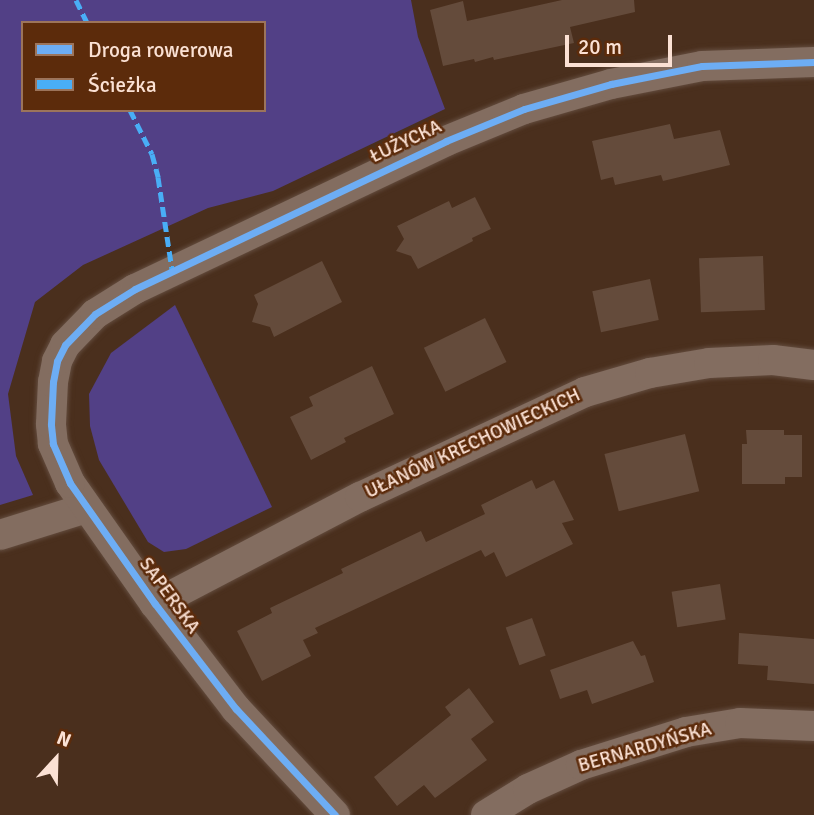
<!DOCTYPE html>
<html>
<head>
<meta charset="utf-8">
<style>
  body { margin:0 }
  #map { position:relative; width:814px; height:815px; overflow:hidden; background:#4a2f1d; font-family:Signika,sans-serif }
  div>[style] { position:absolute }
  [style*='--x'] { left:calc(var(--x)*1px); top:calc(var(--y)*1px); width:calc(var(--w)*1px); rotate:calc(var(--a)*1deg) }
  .green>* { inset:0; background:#524086 }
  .building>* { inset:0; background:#644b3b; transform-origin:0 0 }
  .roads { filter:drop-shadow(0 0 2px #634c3e) drop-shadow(0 0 2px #634c3e) }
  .street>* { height:30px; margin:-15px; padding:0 15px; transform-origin:15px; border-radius:15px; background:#836d60 }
  .quiet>* { height:5px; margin-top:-2.5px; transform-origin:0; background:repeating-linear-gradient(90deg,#49aef6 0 10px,transparent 0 15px) }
  .cycleway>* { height:7px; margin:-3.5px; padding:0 3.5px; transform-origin:3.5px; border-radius:3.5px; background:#6dadf4 }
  span { translate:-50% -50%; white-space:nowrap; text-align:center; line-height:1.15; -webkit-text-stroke:5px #5c2b0b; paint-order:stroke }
  .street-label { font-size:19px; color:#fbe1d4 }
  .legend { position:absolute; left:21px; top:21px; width:245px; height:91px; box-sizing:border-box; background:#5c2b0b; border:2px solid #9c745b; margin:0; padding:9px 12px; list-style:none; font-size:21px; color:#fbe1d4 }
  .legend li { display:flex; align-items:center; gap:14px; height:35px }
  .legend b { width:35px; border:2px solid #9c745b }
  .north { position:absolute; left:21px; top:724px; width:70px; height:70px; -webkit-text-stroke:5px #5c2b0b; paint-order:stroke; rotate:22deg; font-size:19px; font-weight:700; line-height:28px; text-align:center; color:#fbe1d4 }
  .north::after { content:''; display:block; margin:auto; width:24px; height:32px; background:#fbe1d4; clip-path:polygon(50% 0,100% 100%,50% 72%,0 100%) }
  .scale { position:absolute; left:565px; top:35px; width:107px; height:32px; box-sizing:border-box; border:4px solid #fbe1d4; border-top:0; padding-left:9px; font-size:21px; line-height:24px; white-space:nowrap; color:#fbe1d4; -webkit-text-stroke:5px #5c2b0b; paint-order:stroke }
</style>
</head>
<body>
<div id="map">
  <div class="green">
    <i style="clip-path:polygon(evenodd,0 0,411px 0,418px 37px,445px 109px,273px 191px,208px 208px,83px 265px,35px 302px,8px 394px,16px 456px,33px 495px,0 505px,0 0,23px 23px,264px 23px,264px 110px,23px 110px,23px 23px)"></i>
    <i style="clip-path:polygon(175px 305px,272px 507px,186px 549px,164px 552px,148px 542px,99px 460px,90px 426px,89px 394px,111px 353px)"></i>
  </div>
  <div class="building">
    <i style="clip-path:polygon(562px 0,634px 0,635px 12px,570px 27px,574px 43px,494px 60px,493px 57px,475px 62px,474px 59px,443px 66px,430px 10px,463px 1px,467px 21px)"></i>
    <i style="clip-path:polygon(670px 124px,674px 139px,720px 130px,730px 165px,663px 181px,661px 175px,615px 185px,613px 177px,601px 180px,592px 141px)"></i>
    <i style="clip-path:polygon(475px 197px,491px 229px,472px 238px,473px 241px,418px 269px,411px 256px,396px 251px,404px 239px,397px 226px,449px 201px,452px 208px)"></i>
    <i style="left:763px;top:256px;width:54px;height:64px;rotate:88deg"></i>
    <i style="clip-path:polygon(322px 261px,342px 302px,274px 337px,270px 327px,252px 322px,258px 304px,254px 295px)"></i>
    <i style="left:650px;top:279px;width:42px;height:59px;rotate:78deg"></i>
    <i style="left:485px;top:318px;width:49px;height:68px;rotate:64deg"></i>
    <i style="clip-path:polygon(372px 366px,394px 414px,344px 438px,346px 442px,311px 460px,290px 417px,313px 406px,309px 397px)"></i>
    <i style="clip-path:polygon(746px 430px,784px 430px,784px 435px,802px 435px,802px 477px,785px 477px,785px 484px,742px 484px,742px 444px,747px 444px)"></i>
    <i style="left:685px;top:434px;width:59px;height:83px;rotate:76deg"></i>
    <i style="clip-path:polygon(532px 480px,536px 489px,554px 480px,574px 520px,562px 523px,573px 544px,506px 577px,494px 552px,485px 557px,481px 550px,315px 628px,318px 633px,303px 640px,311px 656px,262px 681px,237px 631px,272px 613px,270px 608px,343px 573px,341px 569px,421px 531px,426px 542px,485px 514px,481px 505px)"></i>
    <i style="left:720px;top:584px;width:36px;height:49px;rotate:81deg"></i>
    <i style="left:532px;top:618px;width:40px;height:28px;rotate:70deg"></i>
    <i style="clip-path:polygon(739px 633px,814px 639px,814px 684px,767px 680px,768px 666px,738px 664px)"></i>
    <i style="clip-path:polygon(633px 641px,641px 656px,645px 655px,654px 682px,592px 704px,587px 690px,560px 699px,550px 670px)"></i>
    <i style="clip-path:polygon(469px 688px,494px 722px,471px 739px,487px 760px,435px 798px,424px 785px,397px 806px,374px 777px,451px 715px,445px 707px)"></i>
  </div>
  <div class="roads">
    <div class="street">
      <i style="--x:0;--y:535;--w:90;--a:-17.4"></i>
      <i style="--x:155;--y:604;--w:231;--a:-27.6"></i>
      <i style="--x:360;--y:497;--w:248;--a:-25"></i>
      <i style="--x:585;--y:392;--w:68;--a:-16.3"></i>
      <i style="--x:650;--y:373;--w:60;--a:-9.6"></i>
      <i style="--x:709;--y:363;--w:64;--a:-2.7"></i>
      <i style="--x:773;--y:360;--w:41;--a:7"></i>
      <i style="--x:335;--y:815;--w:145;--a:-133"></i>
      <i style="--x:236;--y:709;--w:133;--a:-127.6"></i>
      <i style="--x:155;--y:604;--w:148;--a:-125.1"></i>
      <i style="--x:70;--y:483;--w:43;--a:-113.6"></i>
      <i style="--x:53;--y:444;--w:20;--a:-96"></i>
      <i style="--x:51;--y:424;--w:42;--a:-87.3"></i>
      <i style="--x:53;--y:382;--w:21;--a:-79"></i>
      <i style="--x:57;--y:361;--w:18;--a:-63"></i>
      <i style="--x:65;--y:345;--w:43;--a:-45.9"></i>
      <i style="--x:95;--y:314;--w:47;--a:-32"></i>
      <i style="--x:135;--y:289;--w:344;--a:-25.4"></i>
      <i style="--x:446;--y:141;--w:84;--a:-22.3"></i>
      <i style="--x:524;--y:109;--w:91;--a:-16"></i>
      <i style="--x:611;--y:84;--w:93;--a:-11.2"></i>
      <i style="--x:702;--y:66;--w:112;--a:-2"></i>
      <i style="--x:486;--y:815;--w:49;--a:-31.8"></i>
      <i style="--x:528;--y:789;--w:58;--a:-24.4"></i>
      <i style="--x:581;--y:765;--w:110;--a:-17.4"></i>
      <i style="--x:686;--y:732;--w:55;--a:-9.5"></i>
      <i style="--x:740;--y:723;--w:74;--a:2.3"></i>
    </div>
  </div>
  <div class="quiet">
    <i style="--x:76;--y:0;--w:25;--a:64"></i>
    <i style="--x:130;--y:110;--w:49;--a:63.4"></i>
    <i style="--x:152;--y:154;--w:24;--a:75"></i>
    <i style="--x:158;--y:177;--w:94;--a:81.4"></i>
  </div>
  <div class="cycleway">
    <i style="--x:335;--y:815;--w:145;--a:-133"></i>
    <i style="--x:236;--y:709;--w:133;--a:-127.6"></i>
    <i style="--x:155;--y:604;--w:148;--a:-125.1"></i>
    <i style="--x:70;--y:483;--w:43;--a:-113.6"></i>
    <i style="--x:53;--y:444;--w:20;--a:-96"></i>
    <i style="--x:51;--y:424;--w:42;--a:-87.3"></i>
    <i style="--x:53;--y:382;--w:21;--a:-79"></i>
    <i style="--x:57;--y:361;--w:18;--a:-63"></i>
    <i style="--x:65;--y:345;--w:43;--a:-45.9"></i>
    <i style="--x:95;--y:314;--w:47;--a:-32"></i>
    <i style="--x:135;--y:289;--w:344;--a:-25.4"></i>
    <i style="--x:446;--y:141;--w:84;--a:-22.3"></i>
    <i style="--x:524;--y:109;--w:91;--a:-16"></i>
    <i style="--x:611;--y:84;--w:93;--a:-11.2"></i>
    <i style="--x:702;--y:66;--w:112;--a:-2"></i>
  </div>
  <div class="street-label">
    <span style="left:406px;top:142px;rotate:-25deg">ŁUŻYCKA</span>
    <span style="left:473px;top:444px;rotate:-25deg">UŁANÓW KRECHOWIECKICH</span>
    <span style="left:169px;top:596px;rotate:54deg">SAPERSKA</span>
    <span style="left:645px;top:748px;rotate:-16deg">BERNARDYŃSKA</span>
  </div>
  <ul class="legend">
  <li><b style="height:9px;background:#6dadf4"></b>Droga rowerowa</li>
  <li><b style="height:9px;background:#49aef6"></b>Ścieżka</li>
  </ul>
  <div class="north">N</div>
  <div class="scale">20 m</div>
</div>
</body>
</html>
